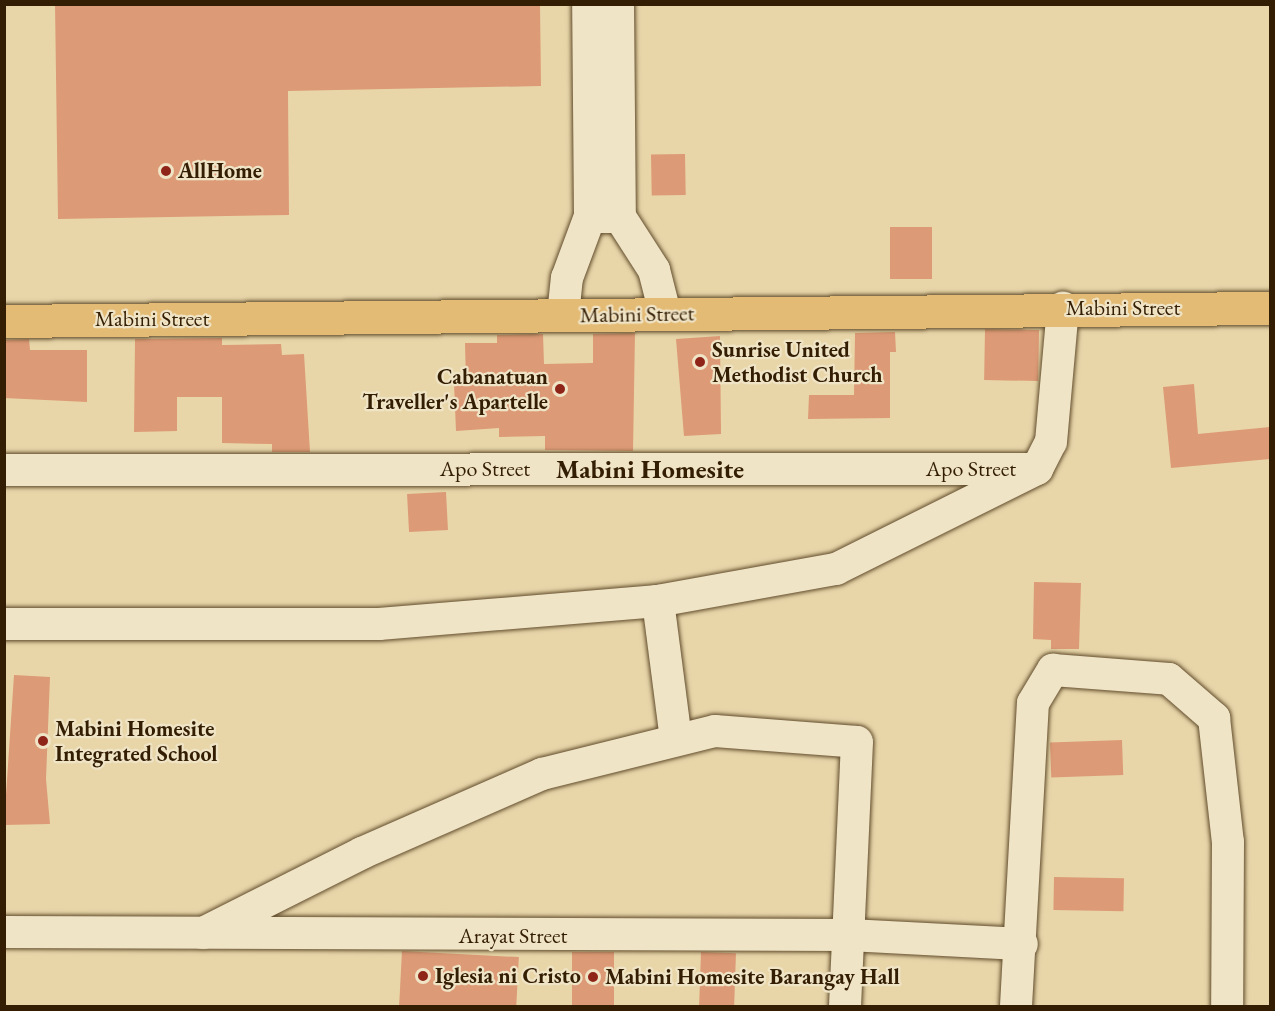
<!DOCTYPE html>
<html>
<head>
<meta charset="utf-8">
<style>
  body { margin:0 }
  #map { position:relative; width:1275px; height:1011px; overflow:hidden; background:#e8d6a9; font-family:"EB Garamond",serif }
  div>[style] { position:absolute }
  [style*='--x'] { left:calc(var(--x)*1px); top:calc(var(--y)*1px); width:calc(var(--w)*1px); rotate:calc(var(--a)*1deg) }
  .building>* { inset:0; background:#dd9a76; transform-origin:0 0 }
  .roads { filter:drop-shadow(0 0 2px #614c2c) drop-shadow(0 0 2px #614c2c) }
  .minor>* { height:32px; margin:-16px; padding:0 16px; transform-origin:16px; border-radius:16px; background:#f0e4c7 }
  .major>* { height:33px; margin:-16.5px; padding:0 16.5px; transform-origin:16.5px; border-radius:16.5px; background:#e4bb74 }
  .dots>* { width:16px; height:16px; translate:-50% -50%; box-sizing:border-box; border:3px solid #f0e4c7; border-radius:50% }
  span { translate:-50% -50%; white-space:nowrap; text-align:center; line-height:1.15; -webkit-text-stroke:4.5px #f0e4c7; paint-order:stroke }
  .poi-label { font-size:22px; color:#341e03; font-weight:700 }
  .left { translate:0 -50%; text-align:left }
  .right { translate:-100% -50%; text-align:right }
  .street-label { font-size:22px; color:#341e03 }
  .quarter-label { font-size:26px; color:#341e03; font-weight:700 }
  .frame { position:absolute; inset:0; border:6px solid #341e03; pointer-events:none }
</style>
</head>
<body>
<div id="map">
  <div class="building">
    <i style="clip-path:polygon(55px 4px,540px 4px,541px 86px,288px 91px,289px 215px,58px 219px)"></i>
    <i style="left:685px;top:154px;width:41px;height:34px;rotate:89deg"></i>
    <i style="left:890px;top:227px;width:42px;height:52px"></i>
    <i style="left:1039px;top:330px;width:51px;height:54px;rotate:91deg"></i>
    <i style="clip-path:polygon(895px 332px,896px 352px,890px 352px,890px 418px,808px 419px,809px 395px,854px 395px,855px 333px)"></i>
    <i style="clip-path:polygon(635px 333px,633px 451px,545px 450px,545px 436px,499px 437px,499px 428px,456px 431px,454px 384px,466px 383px,465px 343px,497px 343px,497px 335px,543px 334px,544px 364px,593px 363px,593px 334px)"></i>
    <i style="clip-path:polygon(720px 336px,721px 434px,684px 436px,676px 339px)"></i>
    <i style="clip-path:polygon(222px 338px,222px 345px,281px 344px,282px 355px,304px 354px,310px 452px,272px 452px,272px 444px,222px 443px,222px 397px,177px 397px,177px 431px,134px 432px,135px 339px)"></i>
    <i style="clip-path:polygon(29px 339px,30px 350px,87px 350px,87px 402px,4px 398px,4px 340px)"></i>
    <i style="clip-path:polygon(1194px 384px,1198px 434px,1270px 427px,1270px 459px,1171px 468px,1163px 387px)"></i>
    <i style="left:446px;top:492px;width:38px;height:39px;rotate:87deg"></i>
    <i style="clip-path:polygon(1034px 582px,1081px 583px,1079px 649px,1051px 649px,1051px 640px,1033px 639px)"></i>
    <i style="clip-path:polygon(14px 675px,50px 677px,46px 779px,50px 824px,4px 825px)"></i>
    <i style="left:1122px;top:740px;width:35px;height:72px;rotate:88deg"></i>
    <i style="left:1054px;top:877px;width:70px;height:33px;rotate:1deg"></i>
    <i style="left:402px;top:951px;width:117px;height:55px;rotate:3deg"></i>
    <i style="left:572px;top:952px;width:42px;height:54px"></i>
    <i style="left:701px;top:952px;width:35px;height:54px;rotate:2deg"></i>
  </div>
  <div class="roads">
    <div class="minor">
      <i style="--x:618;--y:4;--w:213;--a:89.5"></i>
      <i style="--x:600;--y:217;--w:20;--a:0"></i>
      <i style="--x:620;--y:217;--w:63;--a:57.3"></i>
      <i style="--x:654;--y:270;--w:44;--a:75.7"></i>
      <i style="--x:563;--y:315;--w:37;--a:-84"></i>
      <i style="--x:567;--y:278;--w:66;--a:-69.6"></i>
      <i style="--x:590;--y:216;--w:212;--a:-90.5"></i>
      <i style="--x:4;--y:470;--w:1029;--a:-0.06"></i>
      <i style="--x:658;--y:601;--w:139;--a:82.6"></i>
      <i style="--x:4;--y:624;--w:375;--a:0"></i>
      <i style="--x:379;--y:624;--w:280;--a:-4.7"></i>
      <i style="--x:658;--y:601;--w:181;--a:-10.2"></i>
      <i style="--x:836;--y:569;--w:225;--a:-26.5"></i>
      <i style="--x:1037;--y:469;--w:30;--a:-63"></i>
      <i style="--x:1051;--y:442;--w:135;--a:-84.9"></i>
      <i style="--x:4;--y:932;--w:845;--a:0.2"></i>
      <i style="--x:849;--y:935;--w:173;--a:3"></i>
      <i style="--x:203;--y:933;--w:178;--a:-26.7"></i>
      <i style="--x:362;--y:853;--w:197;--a:-23.7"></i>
      <i style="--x:542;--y:774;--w:178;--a:-14"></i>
      <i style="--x:715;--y:731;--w:142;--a:4.4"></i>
      <i style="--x:857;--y:742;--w:264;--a:92.6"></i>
      <i style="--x:1016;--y:1006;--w:303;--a:-86.8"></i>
      <i style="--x:1033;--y:703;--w:39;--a:-59"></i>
      <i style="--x:1053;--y:670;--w:116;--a:4.4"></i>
      <i style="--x:1169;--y:679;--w:60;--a:40.9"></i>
      <i style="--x:1214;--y:718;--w:125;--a:83.6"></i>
      <i style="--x:1228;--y:842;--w:164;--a:90.3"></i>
    </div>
    <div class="major">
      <i style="--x:4;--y:321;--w:1266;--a:-0.59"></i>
    </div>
  </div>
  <div class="dots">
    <i style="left:166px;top:171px;background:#8f2418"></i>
    <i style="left:700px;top:362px;background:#8f2418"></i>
    <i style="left:560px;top:389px;background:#8f2418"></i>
    <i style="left:43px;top:741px;background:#8f2418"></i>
    <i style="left:423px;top:976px;background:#8f2418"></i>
    <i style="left:593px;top:977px;background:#8f2418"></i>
  </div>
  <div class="poi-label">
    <span class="left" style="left:178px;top:171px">AllHome</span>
    <span class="left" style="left:712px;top:362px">Sunrise United<br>Methodist Church</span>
    <span class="right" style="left:548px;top:389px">Cabanatuan<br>Traveller's Apartelle</span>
    <span class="left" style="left:55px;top:741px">Mabini Homesite<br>Integrated School</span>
    <span class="left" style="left:435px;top:976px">Iglesia ni Cristo</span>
    <span class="left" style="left:605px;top:977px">Mabini Homesite Barangay Hall</span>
  </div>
  <div class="street-label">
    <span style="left:1123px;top:308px">Mabini Street</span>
    <span style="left:637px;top:314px;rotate:-1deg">Mabini Street</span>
    <span style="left:152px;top:319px">Mabini Street</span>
    <span style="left:485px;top:469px">Apo Street</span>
    <span style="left:971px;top:469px">Apo Street</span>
    <span style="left:513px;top:936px">Arayat Street</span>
  </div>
  <div class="quarter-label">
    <span style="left:650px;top:470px">Mabini Homesite</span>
  </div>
  <div class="frame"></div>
</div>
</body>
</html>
